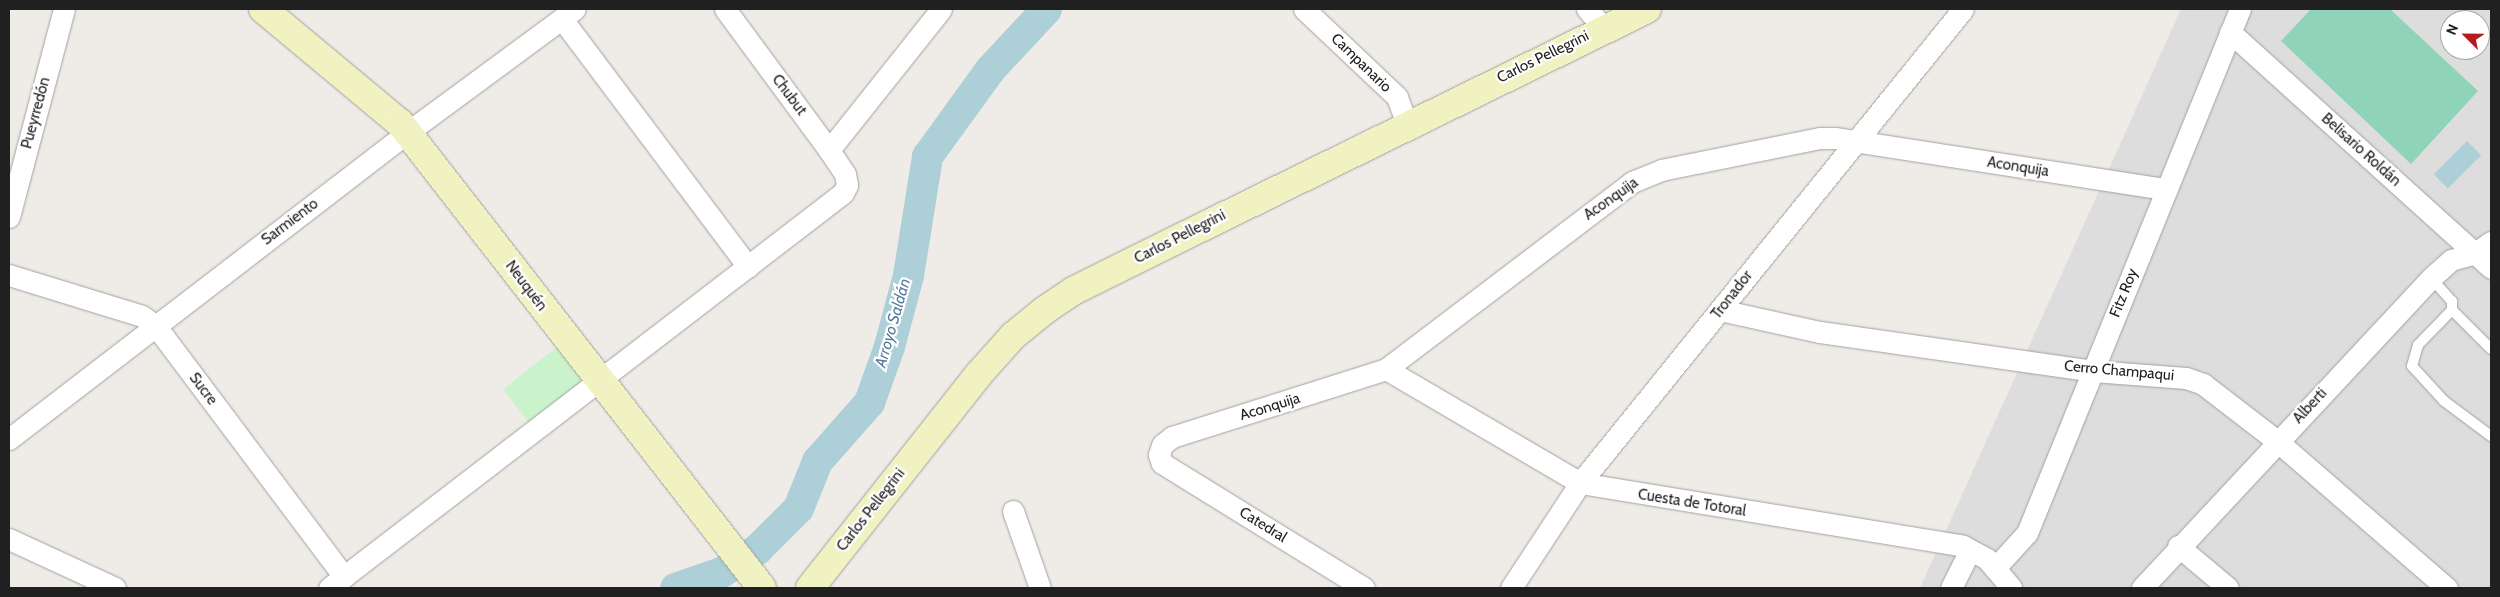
<!DOCTYPE html>
<html>
<head>
<meta charset="utf-8">
<style>
  body { margin:0 }
  #map { position:relative; width:2500px; height:597px; overflow:hidden; background:#efece7; font-family:Cabin,sans-serif }
  div>[style] { position:absolute }
  [style*='--x'] { left:calc(var(--x)*1px); top:calc(var(--y)*1px); width:calc(var(--w)*1px); rotate:calc(var(--a)*1deg) }
  .residential>* { inset:0; background:#dedddd }
  .park>* { inset:0; background:#caf3cc; transform-origin:0 0 }
  .pitch>* { inset:0; background:#8fd4b8 }
  .water>* { inset:0; background:#adcfd7; transform-origin:0 0 }
  .river>* { height:31px; margin:-15.5px; padding:0 15.5px; transform-origin:15.5px; border-radius:15.5px; background:#adcfd7 }
  .roads { filter:drop-shadow(0 0 1px #a1a1a1) drop-shadow(0 0 1px #a1a1a1) }
  .service>* { height:10px; margin:-5px; padding:0 5px; transform-origin:5px; border-radius:5px; background:#fff }
  .minor>* { height:21px; margin:-10.5px; padding:0 10.5px; transform-origin:10.5px; border-radius:10.5px; background:#fff }
  .secondary>* { height:28px; margin:-14px; padding:0 14px; transform-origin:14px; border-radius:14px; background:#f1f2c2 }
  span { translate:-50% -50%; white-space:nowrap; text-align:center; line-height:1.15; -webkit-text-stroke:4.5px #fff; paint-order:stroke }
  .street-label { font-size:15px; color:#202020 }
  .water-label { font-size:16px; color:#547a9d; font-style:italic }
  .frame { position:absolute; inset:0; border:10px solid #202020; pointer-events:none }
  .north { position:absolute; left:2440px; top:10px; width:50px; height:50px; box-sizing:border-box; background:#fff; border:1px solid #a6a6a6; border-radius:50%; rotate:293deg; font-size:14px; font-weight:700; line-height:20px; text-align:center; color:#202020 }
  .north::after { content:''; display:block; margin:auto; width:18px; height:22px; background:#b6191e; clip-path:polygon(50% 0,100% 100%,50% 72%,0 100%) }
</style>
</head>
<body>
<div id="map">
  <div class="residential">
    <i style="clip-path:polygon(evenodd,2181px 9px,2491px 9px,2491px 588px,1920px 588px,2181px 9px,2450px 20px,2480px 20px,2480px 50px,2450px 50px,2450px 20px)"></i>
  </div>
  <div class="park">
    <i style="left:566px;top:340px;width:52px;height:80px;rotate:52deg"></i>
  </div>
  <div class="pitch">
    <i style="clip-path:polygon(2311px 9px,2390px 9px,2478px 91px,2411px 164px,2281px 41px)"></i>
  </div>
  <div class="water">
    <i style="left:2467px;top:141px;width:20px;height:47px;rotate:45deg"></i>
  </div>
  <div class="river">
    <i style="--x:675;--y:588;--w:49;--a:-19.2"></i>
    <i style="--x:721;--y:572;--w:43;--a:-32.6"></i>
    <i style="--x:757;--y:549;--w:58;--a:-45"></i>
    <i style="--x:798;--y:508;--w:51;--a:-68"></i>
    <i style="--x:817;--y:461;--w:79;--a:-48.6"></i>
    <i style="--x:869;--y:402;--w:59;--a:-70.3"></i>
    <i style="--x:889;--y:346;--w:73;--a:-75"></i>
    <i style="--x:908;--y:275;--w:121;--a:-80.9"></i>
    <i style="--x:927;--y:156;--w:107;--a:-54.1"></i>
    <i style="--x:990;--y:69;--w:82;--a:-47"></i>
  </div>
  <div class="roads">
    <div class="service">
      <i style="--x:2431;--y:278;--w:31;--a:48"></i>
      <i style="--x:2452;--y:301;--w:9;--a:90"></i>
      <i style="--x:2452;--y:310;--w:49;--a:134.2"></i>
      <i style="--x:2418;--y:345;--w:22;--a:106"></i>
      <i style="--x:2412;--y:366;--w:47;--a:47.6"></i>
      <i style="--x:2444;--y:401;--w:59;--a:36.7"></i>
      <i style="--x:2452;--y:310;--w:55;--a:45"></i>
    </div>
    <div class="minor">
      <i style="--x:1304;--y:9;--w:128;--a:43.4"></i>
      <i style="--x:1397;--y:97;--w:29;--a:70"></i>
      <i style="--x:1587;--y:9;--w:25;--a:48"></i>
      <i style="--x:562;--y:19;--w:310;--a:53.1"></i>
      <i style="--x:2230;--y:32;--w:352;--a:42.1"></i>
      <i style="--x:829;--y:150;--w:180;--a:-51.5"></i>
      <i style="--x:9;--y:217;--w:215;--a:-75.2"></i>
      <i style="--x:9;--y:275;--w:139;--a:17.1"></i>
      <i style="--x:142;--y:316;--w:16;--a:35"></i>
      <i style="--x:155;--y:325;--w:315;--a:53.1"></i>
      <i style="--x:1720;--y:310;--w:102;--a:12.4"></i>
      <i style="--x:1820;--y:332;--w:276;--a:8.1"></i>
      <i style="--x:2093;--y:371;--w:93;--a:4.3"></i>
      <i style="--x:2186;--y:378;--w:18;--a:19"></i>
      <i style="--x:2203;--y:384;--w:93;--a:37.6"></i>
      <i style="--x:2277;--y:441;--w:225;--a:40.9"></i>
      <i style="--x:1386;--y:369;--w:225;--a:30.4"></i>
      <i style="--x:1580;--y:483;--w:388;--a:9.3"></i>
      <i style="--x:1963;--y:546;--w:27;--a:28"></i>
      <i style="--x:1987;--y:559;--w:38;--a:50"></i>
      <i style="--x:9;--y:439;--w:503;--a:-37.58"></i>
      <i style="--x:408;--y:132;--w:207;--a:-36.4"></i>
      <i style="--x:1013;--y:511;--w:82;--a:70.7"></i>
      <i style="--x:9;--y:539;--w:117;--a:24.8"></i>
      <i style="--x:2178;--y:546;--w:65;--a:40"></i>
      <i style="--x:1995;--y:568;--w:47;--a:-47.6"></i>
      <i style="--x:2027;--y:533;--w:566;--a:-67.88"></i>
      <i style="--x:329;--y:588;--w:648;--a:-37.54"></i>
      <i style="--x:843;--y:193;--w:9;--a:-63"></i>
      <i style="--x:847;--y:185;--w:11;--a:-100"></i>
      <i style="--x:845;--y:174;--w:29;--a:-124"></i>
      <i style="--x:829;--y:150;--w:175;--a:-126.4"></i>
      <i style="--x:1364;--y:588;--w:238;--a:-148.3"></i>
      <i style="--x:1162;--y:463;--w:9;--a:-111"></i>
      <i style="--x:1159;--y:455;--w:10;--a:-73"></i>
      <i style="--x:1162;--y:445;--w:13;--a:-39"></i>
      <i style="--x:1172;--y:437;--w:225;--a:-17.6"></i>
      <i style="--x:1386;--y:369;--w:309;--a:-37.2"></i>
      <i style="--x:1632;--y:182;--w:31;--a:-22"></i>
      <i style="--x:1661;--y:170;--w:162;--a:-11.4"></i>
      <i style="--x:1820;--y:138;--w:15;--a:0"></i>
      <i style="--x:1835;--y:138;--w:334;--a:8.8"></i>
      <i style="--x:1511;--y:588;--w:126;--a:-56.7"></i>
      <i style="--x:1580;--y:483;--w:609;--a:-51.06"></i>
      <i style="--x:1951;--y:588;--w:42;--a:-63.4"></i>
      <i style="--x:2142;--y:588;--w:424;--a:-47"></i>
      <i style="--x:2431;--y:278;--w:27;--a:-42"></i>
      <i style="--x:2451;--y:260;--w:25;--a:-16"></i>
      <i style="--x:2475;--y:253;--w:19;--a:-35"></i>
    </div>
    <div class="secondary">
      <i style="--x:263;--y:9;--w:178;--a:39.8"></i>
      <i style="--x:400;--y:123;--w:589;--a:52.1"></i>
      <i style="--x:810;--y:588;--w:273;--a:-51.7"></i>
      <i style="--x:979;--y:374;--w:51;--a:-48.2"></i>
      <i style="--x:1013;--y:336;--w:41;--a:-39.1"></i>
      <i style="--x:1045;--y:310;--w:34;--a:-34"></i>
      <i style="--x:1073;--y:291;--w:128;--a:-26.4"></i>
      <i style="--x:1188;--y:234;--w:511;--a:-26.11"></i>
    </div>
  </div>
  <div class="street-label">
    <span style="left:1543px;top:57px;rotate:-26deg">Carlos Pellegrini</span>
    <span style="left:1361px;top:63px;rotate:44deg">Campanario</span>
    <span style="left:789px;top:95px;rotate:53deg">Chubut</span>
    <span style="left:36px;top:113px;rotate:-75deg">Pueyrredón</span>
    <span style="left:2361px;top:150px;rotate:42deg">Belisario Roldán</span>
    <span style="left:2018px;top:167px;rotate:9deg">Aconquija</span>
    <span style="left:1611px;top:199px;rotate:-35deg">Aconquija</span>
    <span style="left:290px;top:222px;rotate:-37deg">Sarmiento</span>
    <span style="left:1180px;top:237px;rotate:-27deg">Carlos Pellegrini</span>
    <span style="left:526px;top:286px;rotate:53deg">Neuquén</span>
    <span style="left:2124px;top:293px;rotate:-68deg">Fitz Roy</span>
    <span style="left:1732px;top:295px;rotate:-52deg">Tronador</span>
    <span style="left:2119px;top:371px;rotate:5deg">Cerro Champaqui</span>
    <span style="left:203px;top:389px;rotate:53deg">Sucre</span>
    <span style="left:2310px;top:406px;rotate:-47deg">Alberti</span>
    <span style="left:1270px;top:407px;rotate:-17deg">Aconquija</span>
    <span style="left:1692px;top:503px;rotate:9deg">Cuesta de Totoral</span>
    <span style="left:871px;top:510px;rotate:-52deg">Carlos Pellegrini</span>
    <span style="left:1263px;top:525px;rotate:32deg">Catedral</span>
  </div>
  <div class="water-label">
    <span style="left:893px;top:323px;rotate:-74deg">Arroyo Saldán</span>
  </div>
  <div class="frame"></div>
  <div class="north">N</div>
</div>
</body>
</html>
